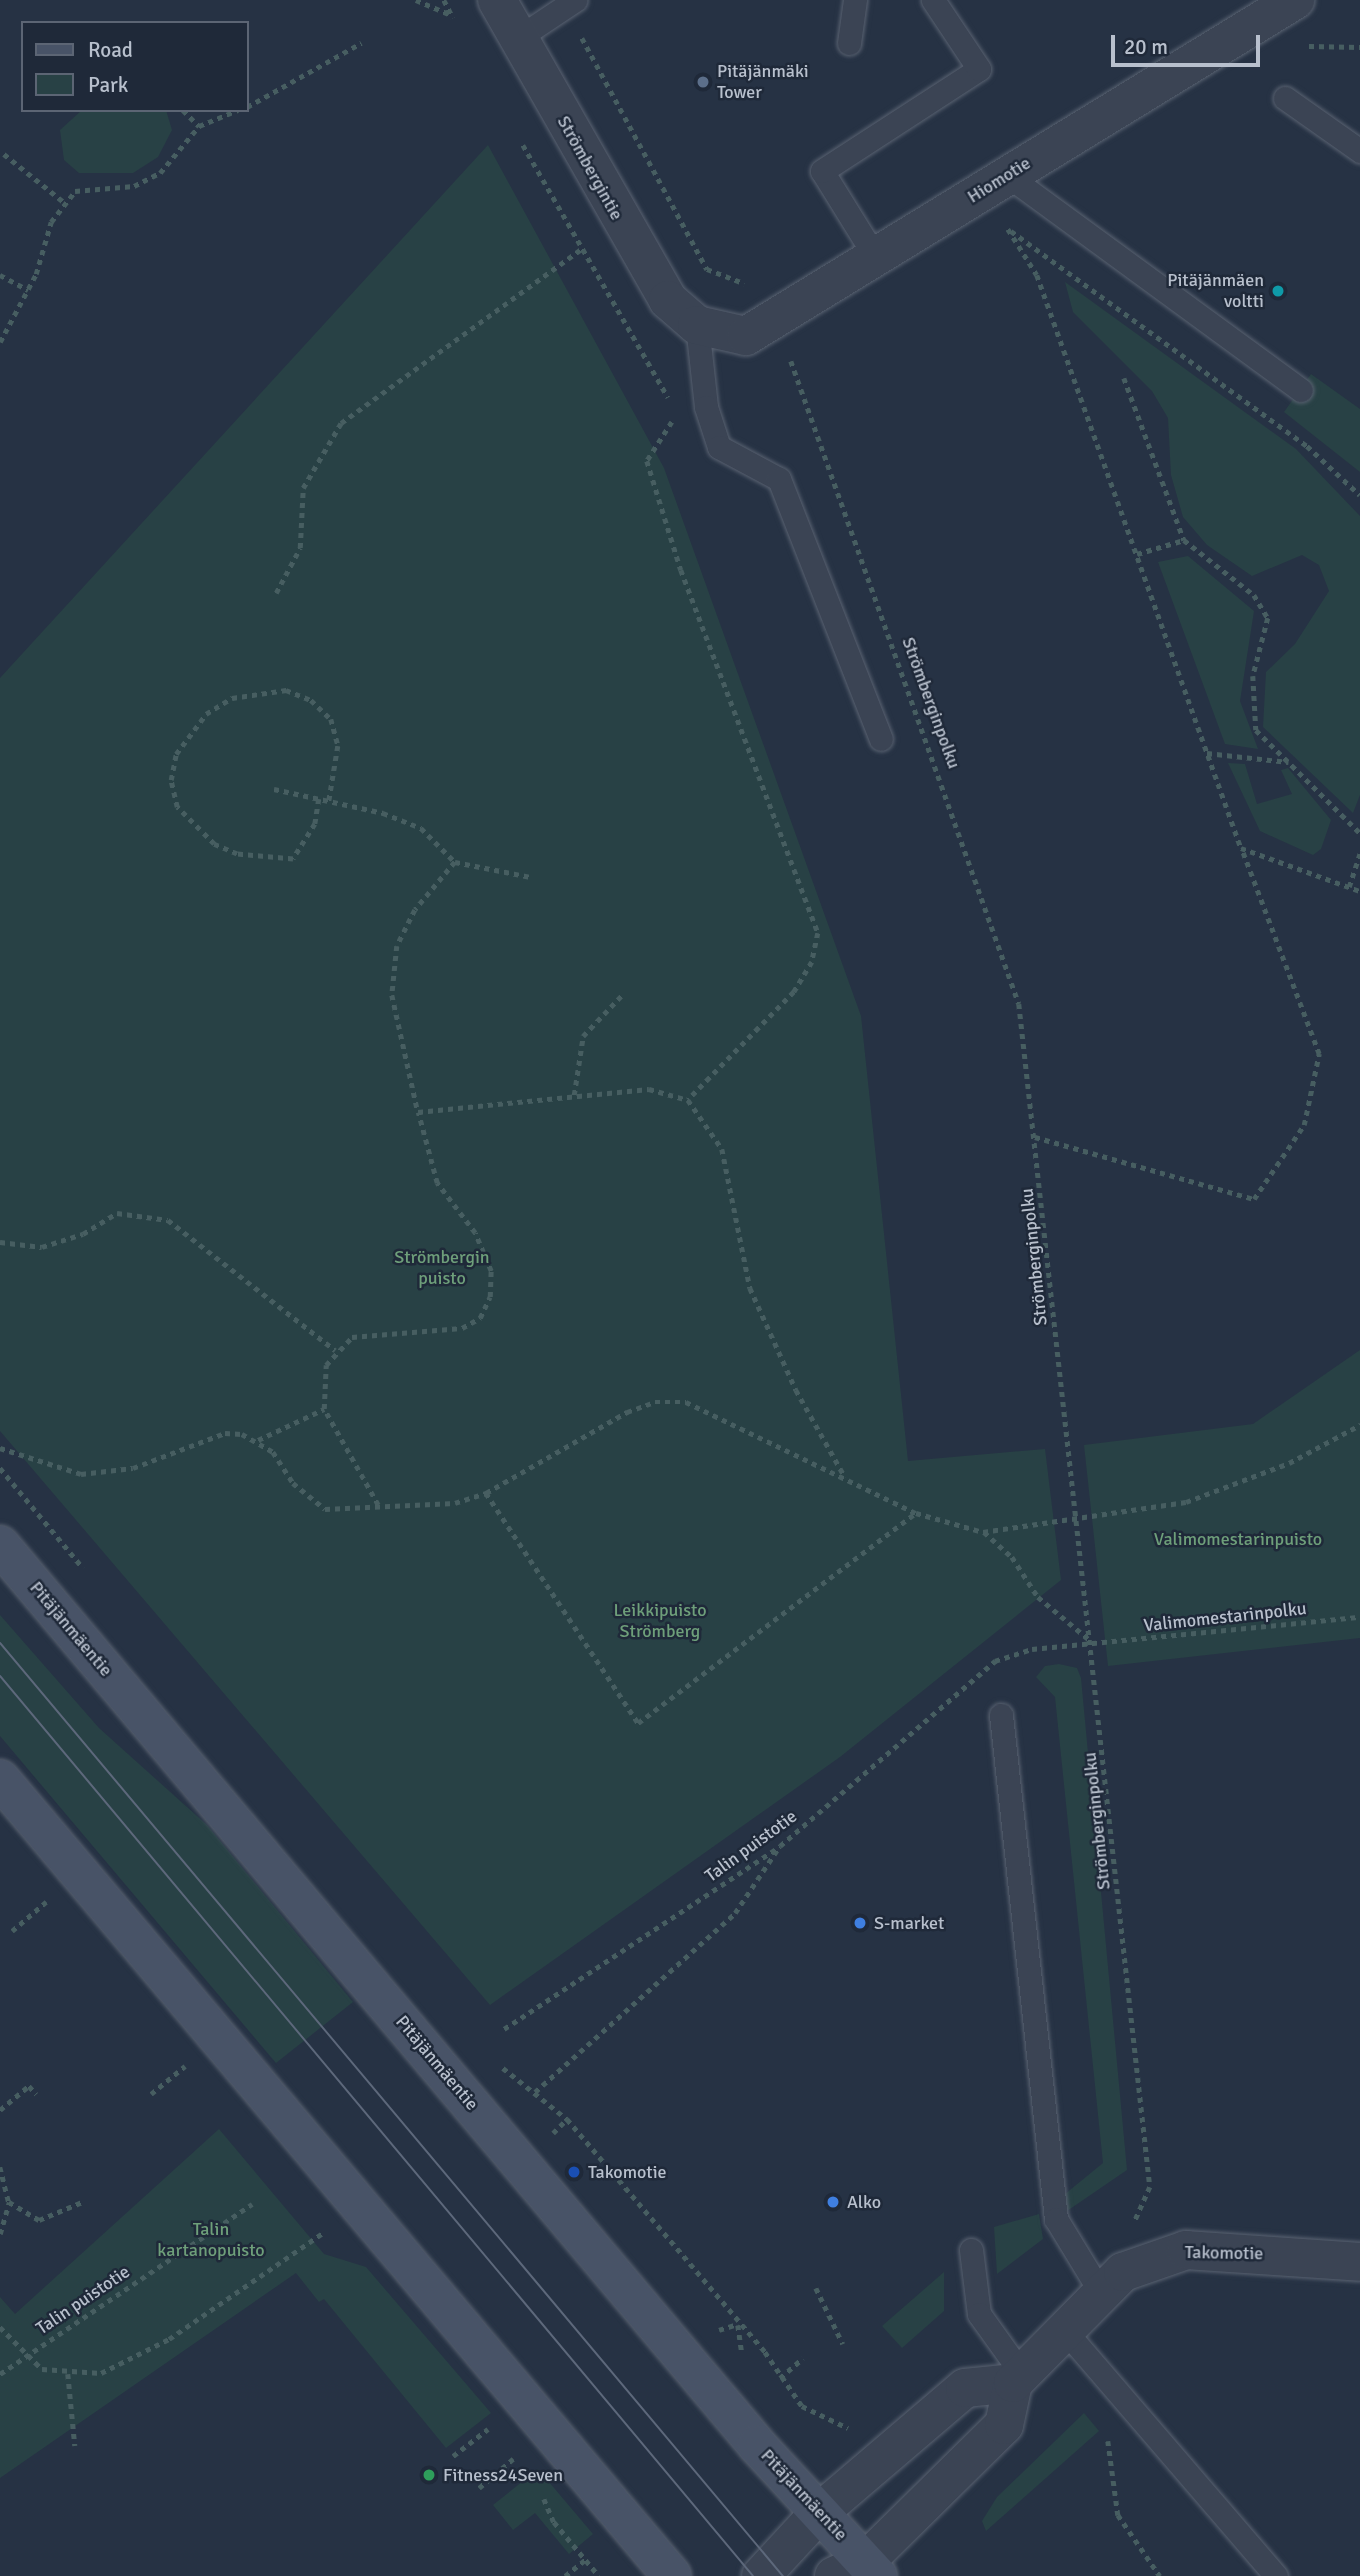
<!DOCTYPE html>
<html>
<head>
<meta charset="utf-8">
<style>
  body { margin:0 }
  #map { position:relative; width:1360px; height:2576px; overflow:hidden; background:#263244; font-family:Signika,sans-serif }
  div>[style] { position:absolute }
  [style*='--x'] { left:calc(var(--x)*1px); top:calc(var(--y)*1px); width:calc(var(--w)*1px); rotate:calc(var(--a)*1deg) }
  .green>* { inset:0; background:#284145 }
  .path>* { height:4.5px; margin-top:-2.25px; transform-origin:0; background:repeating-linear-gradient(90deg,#475e61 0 5px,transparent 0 10px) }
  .roads { filter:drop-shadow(0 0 2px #596271) drop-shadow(0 0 2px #596271) }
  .service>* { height:23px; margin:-11.5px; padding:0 11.5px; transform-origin:11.5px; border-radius:11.5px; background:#3b4454 }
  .minor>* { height:38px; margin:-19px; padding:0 19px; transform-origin:19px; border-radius:19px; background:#3b4454 }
  .secondary>* { height:38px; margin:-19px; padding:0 19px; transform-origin:19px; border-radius:19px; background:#485367 }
  .tram>* { height:2px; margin:-1px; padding:0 1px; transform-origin:1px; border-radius:1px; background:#5d687b }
  .dots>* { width:19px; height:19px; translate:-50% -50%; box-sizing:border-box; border:4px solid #1f2939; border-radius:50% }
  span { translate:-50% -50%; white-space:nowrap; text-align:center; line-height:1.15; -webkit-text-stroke:5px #1f2939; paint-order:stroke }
  .poi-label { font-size:18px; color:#b8c0cd }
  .left { translate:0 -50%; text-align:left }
  .right { translate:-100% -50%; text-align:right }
  .street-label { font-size:18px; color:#b8c0cd }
  .park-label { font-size:18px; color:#6e9f7a }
  .legend { position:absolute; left:21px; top:21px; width:228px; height:91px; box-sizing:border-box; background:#1f2939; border:2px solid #5c6574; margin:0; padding:9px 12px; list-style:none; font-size:21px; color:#b8c0cd }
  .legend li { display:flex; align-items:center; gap:14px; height:35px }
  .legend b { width:35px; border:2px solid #5c6574 }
  .scale { position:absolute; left:1111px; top:35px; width:149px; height:32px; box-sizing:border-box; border:4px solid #b8c0cd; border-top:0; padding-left:9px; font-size:21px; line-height:24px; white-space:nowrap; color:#b8c0cd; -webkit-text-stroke:5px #1f2939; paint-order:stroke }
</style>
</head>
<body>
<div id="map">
  <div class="green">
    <i style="clip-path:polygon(82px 110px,166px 110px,172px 130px,158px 157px,133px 173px,79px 173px,64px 160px,60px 130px)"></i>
    <i style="clip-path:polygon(488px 145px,664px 468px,861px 1016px,908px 1461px,1045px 1449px,1061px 1580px,840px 1757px,490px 2005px,0 1431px,0 678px)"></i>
    <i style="clip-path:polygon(1065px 282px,1296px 449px,1360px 516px,1360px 795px,1353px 813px,1263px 727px,1266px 672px,1295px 644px,1329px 591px,1319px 565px,1302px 555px,1252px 576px,1207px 545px,1183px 517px,1171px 475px,1168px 418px,1152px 391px,1073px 312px)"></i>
    <i style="clip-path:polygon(1311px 374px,1360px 409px,1360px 472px,1284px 412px)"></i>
    <i style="clip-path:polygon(1188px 556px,1254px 611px,1240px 701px,1258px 749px,1225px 744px,1158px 562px)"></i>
    <i style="clip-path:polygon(1228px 763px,1245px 764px,1257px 804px,1292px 794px,1281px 770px,1288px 768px,1331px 820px,1321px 849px,1313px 855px,1260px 831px)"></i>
    <i style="clip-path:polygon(1360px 1350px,1360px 1638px,1108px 1666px,1084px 1445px,1253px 1424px)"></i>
    <i style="clip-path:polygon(0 1615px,99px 1728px,207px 1825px,353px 2002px,276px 2063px,0 1736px)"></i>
    <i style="clip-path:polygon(1059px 1664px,1077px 1668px,1081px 1678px,1127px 2170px,1067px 2211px,1065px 2194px,1103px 2163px,1055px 1697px,1036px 1677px,1045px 1666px)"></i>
    <i style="clip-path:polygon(219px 2129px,324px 2254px,366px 2267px,491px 2413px,446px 2448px,324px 2299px,319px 2302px,296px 2273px,0 2478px,0 2297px,15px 2314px)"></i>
    <i style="clip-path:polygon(1039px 2214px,1043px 2239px,997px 2274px,994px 2227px)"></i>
    <i style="clip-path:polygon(944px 2272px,944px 2311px,902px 2348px,882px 2326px)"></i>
    <i style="clip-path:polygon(1084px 2413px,1099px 2431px,986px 2531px,982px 2521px,997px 2497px)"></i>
    <i style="clip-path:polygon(538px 2469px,593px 2534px,569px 2554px,535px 2513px,513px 2530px,493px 2505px)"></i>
  </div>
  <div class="path">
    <i style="--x:416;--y:0;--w:38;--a:23"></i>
    <i style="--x:444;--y:0;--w:20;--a:63"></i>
    <i style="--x:582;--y:38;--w:263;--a:61.6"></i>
    <i style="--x:707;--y:269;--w:40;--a:21"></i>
    <i style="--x:1309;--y:46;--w:51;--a:1.1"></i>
    <i style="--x:247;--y:107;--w:131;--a:-29.3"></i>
    <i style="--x:183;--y:110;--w:23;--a:45"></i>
    <i style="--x:523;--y:145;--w:291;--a:60.1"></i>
    <i style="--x:4;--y:154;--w:78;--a:38.8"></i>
    <i style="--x:1008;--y:229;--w:54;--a:57.8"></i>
    <i style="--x:1037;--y:275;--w:608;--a:70.4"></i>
    <i style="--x:1241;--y:848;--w:127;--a:19.9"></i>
    <i style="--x:1011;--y:231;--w:366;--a:36"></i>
    <i style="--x:1307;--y:446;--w:72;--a:42.8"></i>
    <i style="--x:0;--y:275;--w:32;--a:28"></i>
    <i style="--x:0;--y:342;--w:77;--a:-62.1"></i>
    <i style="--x:36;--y:274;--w:54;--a:-73.9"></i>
    <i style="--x:51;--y:222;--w:39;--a:-52"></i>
    <i style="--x:75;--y:191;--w:59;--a:-4.8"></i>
    <i style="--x:134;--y:186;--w:29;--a:-27"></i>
    <i style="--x:160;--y:173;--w:61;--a:-50.3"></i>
    <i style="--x:199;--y:126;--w:42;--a:-22.3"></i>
    <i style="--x:791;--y:361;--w:682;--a:70.48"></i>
    <i style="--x:1019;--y:1004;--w:1190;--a:83.68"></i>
    <i style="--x:1150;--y:2187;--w:36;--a:114"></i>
    <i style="--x:1124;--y:378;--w:173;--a:69.7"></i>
    <i style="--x:1184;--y:540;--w:89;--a:38.2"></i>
    <i style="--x:1254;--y:595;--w:27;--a:59"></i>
    <i style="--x:1268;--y:618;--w:60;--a:104.5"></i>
    <i style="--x:1253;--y:676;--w:54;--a:86.8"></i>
    <i style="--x:1256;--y:730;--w:146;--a:44.7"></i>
    <i style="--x:672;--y:422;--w:46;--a:122.7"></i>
    <i style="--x:647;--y:461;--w:114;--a:72.7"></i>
    <i style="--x:681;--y:570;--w:388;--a:69.3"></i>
    <i style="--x:818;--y:933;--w:30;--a:102"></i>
    <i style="--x:812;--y:962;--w:35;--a:121"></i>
    <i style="--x:794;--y:992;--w:151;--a:134.5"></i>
    <i style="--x:1137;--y:554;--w:49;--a:-16.6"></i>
    <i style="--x:276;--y:593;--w:51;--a:-61.9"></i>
    <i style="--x:300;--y:548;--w:60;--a:-87.1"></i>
    <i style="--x:303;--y:488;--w:75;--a:-59.7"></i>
    <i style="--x:341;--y:423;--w:296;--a:-35.9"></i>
    <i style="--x:1207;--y:753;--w:82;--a:6.3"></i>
    <i style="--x:274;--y:789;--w:112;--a:12.4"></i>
    <i style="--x:383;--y:813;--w:41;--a:21.5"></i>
    <i style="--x:421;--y:828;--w:48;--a:45"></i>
    <i style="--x:455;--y:862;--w:62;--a:129.8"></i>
    <i style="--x:415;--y:910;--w:40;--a:116.6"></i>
    <i style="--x:397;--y:946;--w:49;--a:95.8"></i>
    <i style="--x:392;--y:995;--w:120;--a:77.5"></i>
    <i style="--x:418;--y:1112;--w:232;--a:-5.7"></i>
    <i style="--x:649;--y:1089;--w:41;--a:15.8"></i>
    <i style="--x:688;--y:1100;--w:60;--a:55.2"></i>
    <i style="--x:722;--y:1149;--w:142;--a:78.6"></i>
    <i style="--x:750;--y:1288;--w:112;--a:65.7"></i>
    <i style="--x:796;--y:1390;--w:100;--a:60.6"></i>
    <i style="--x:319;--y:799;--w:25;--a:99"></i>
    <i style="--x:315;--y:824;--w:41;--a:122.2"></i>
    <i style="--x:293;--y:859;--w:56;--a:-174.9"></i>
    <i style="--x:237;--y:854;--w:25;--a:-157"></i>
    <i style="--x:214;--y:844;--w:52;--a:-135"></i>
    <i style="--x:177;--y:807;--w:28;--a:-103"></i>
    <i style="--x:171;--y:780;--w:26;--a:-79"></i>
    <i style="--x:176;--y:754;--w:50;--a:-53.1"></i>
    <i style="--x:206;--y:714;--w:31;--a:-32"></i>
    <i style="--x:232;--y:698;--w:55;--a:-8.4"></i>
    <i style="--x:286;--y:690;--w:27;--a:22"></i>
    <i style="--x:311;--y:700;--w:28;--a:44"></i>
    <i style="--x:331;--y:719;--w:28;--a:75"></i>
    <i style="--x:338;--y:746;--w:56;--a:99.3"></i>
    <i style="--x:455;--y:862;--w:77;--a:11.2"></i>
    <i style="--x:1349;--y:887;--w:36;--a:-72"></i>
    <i style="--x:574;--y:1095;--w:60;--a:-81.3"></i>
    <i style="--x:583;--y:1036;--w:57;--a:-46.4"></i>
    <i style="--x:1035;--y:1137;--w:228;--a:15.8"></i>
    <i style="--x:1254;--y:1199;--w:89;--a:-56"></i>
    <i style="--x:1304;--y:1125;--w:73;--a:-78.1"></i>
    <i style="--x:1319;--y:1054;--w:220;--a:-110.7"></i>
    <i style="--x:0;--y:1242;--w:42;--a:6.8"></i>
    <i style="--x:42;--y:1247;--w:43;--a:-17.6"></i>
    <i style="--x:83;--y:1234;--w:40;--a:-32"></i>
    <i style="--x:117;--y:1213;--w:51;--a:7.8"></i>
    <i style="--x:168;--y:1220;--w:212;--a:37.9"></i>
    <i style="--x:258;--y:1440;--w:73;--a:-25.2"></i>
    <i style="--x:0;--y:1448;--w:85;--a:17.8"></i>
    <i style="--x:81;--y:1474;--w:52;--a:-6.6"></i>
    <i style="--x:133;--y:1468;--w:98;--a:-20.8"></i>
    <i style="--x:225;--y:1433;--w:17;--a:3"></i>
    <i style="--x:242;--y:1434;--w:36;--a:30"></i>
    <i style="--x:273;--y:1452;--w:37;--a:57"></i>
    <i style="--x:293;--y:1483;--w:41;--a:39.1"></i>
    <i style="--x:325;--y:1509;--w:130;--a:-2.6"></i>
    <i style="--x:455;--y:1503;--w:33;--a:-18"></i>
    <i style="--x:486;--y:1493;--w:163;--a:-29.9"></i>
    <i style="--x:627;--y:1412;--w:30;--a:-20"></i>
    <i style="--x:655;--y:1402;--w:31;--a:0"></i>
    <i style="--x:686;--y:1402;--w:255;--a:25.8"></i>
    <i style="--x:916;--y:1513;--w:70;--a:15.8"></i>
    <i style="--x:983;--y:1532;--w:205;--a:-8.4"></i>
    <i style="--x:1186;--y:1502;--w:110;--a:-20.7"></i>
    <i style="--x:1289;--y:1463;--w:81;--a:-28.2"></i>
    <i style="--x:0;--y:1468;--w:130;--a:50.3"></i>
    <i style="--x:486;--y:1493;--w:276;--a:56.5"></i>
    <i style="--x:638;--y:1723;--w:348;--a:-37.1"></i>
    <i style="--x:378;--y:1505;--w:110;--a:-119.4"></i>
    <i style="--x:324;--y:1409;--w:44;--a:-87.4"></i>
    <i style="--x:326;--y:1365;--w:38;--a:-47"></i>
    <i style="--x:352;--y:1337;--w:110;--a:-4.7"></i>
    <i style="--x:462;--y:1328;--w:21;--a:-29"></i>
    <i style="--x:480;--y:1318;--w:23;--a:-65"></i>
    <i style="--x:490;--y:1297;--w:26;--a:-88"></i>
    <i style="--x:491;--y:1271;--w:41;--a:-112.8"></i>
    <i style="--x:475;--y:1233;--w:63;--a:-127.2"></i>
    <i style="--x:437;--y:1183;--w:73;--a:-105"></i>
    <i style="--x:984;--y:1532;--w:38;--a:42"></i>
    <i style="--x:1012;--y:1557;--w:48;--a:57"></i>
    <i style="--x:1038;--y:1597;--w:70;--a:39.8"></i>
    <i style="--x:12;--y:1931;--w:45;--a:-40.5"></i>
    <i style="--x:504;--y:2029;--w:331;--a:-33.5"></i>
    <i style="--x:780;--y:1846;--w:284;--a:-40.7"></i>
    <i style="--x:995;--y:1661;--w:39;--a:-18"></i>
    <i style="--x:1032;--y:1649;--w:330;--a:-5.6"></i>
    <i style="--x:503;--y:2068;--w:82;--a:38.6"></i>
    <i style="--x:567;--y:2119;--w:306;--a:49.6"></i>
    <i style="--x:765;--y:2352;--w:65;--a:55.6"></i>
    <i style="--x:802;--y:2406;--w:51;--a:25.6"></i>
    <i style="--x:535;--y:2092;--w:268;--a:-41.8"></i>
    <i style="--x:735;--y:1913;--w:76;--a:-56.3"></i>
    <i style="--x:151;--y:2094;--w:44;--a:-39.5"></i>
    <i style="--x:0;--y:2110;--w:38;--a:-40"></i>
    <i style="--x:29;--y:2086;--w:11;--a:49"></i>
    <i style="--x:553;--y:2133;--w:20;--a:-45"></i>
    <i style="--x:0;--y:2167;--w:36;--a:76"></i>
    <i style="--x:9;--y:2202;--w:35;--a:31"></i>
    <i style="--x:39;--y:2220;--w:47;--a:-22.7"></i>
    <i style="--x:0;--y:2234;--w:33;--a:-74"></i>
    <i style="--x:816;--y:2288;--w:62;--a:64.3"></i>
    <i style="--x:738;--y:2325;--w:29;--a:82"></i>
    <i style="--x:0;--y:2327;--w:59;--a:45"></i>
    <i style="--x:42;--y:2369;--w:59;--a:3.9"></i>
    <i style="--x:101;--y:2373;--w:76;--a:-26.6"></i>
    <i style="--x:169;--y:2339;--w:188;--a:-34.6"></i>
    <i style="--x:719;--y:2330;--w:20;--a:-18"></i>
    <i style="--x:0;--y:2374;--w:304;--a:-34"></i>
    <i style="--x:68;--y:2374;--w:72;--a:84.4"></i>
    <i style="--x:780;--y:2378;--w:30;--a:-41"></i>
    <i style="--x:1108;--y:2441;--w:75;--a:82.3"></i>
    <i style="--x:1118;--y:2515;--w:74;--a:55.5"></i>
    <i style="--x:453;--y:2456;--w:44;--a:-37.6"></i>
    <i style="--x:479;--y:2488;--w:45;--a:-40.5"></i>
    <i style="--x:544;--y:2499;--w:25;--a:67"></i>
    <i style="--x:554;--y:2522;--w:70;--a:50.2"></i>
    <i style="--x:565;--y:2576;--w:26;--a:-39"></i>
  </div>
  <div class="roads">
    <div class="service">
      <i style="--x:518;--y:38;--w:69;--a:-33.7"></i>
      <i style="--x:849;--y:43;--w:43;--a:-82.1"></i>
      <i style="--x:1285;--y:98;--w:92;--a:35.2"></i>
      <i style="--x:1007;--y:175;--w:364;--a:36.2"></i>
      <i style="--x:876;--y:258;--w:102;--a:-121.8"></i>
      <i style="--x:822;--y:171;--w:187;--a:-33"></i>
      <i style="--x:979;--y:69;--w:83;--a:-123.7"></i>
      <i style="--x:697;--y:325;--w:82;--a:83.7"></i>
      <i style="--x:706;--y:407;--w:42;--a:72"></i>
      <i style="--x:719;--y:447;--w:68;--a:28.1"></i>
      <i style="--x:779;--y:479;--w:279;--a:68.6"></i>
      <i style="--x:1001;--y:1715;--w:507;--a:83.77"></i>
      <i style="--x:1056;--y:2219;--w:87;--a:58.7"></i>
      <i style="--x:971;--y:2250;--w:64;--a:82.9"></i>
      <i style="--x:979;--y:2314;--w:74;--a:54.4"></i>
      <i style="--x:1066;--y:2332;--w:322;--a:49.3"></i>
    </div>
    <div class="minor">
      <i style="--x:497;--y:0;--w:345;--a:60.3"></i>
      <i style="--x:668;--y:300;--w:38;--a:41"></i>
      <i style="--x:697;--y:325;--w:50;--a:12.7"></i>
      <i style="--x:746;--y:336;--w:644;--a:-31.47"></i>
      <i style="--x:761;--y:2576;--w:88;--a:-47.3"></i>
      <i style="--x:821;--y:2511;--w:189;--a:-40.5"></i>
      <i style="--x:965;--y:2388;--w:48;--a:-5.9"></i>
      <i style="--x:834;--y:2576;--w:34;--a:-24"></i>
      <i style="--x:865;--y:2562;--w:195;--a:-44.6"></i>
      <i style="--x:1004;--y:2425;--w:43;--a:-77.9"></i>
      <i style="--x:1013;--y:2383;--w:156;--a:-45.3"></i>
      <i style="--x:1123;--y:2272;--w:67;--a:-19.2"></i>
      <i style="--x:1186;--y:2250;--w:174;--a:3.9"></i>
    </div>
    <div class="secondary">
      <i style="--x:0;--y:1545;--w:1176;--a:49.93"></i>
      <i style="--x:757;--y:2445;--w:178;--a:47.3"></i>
      <i style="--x:0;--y:1779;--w:1042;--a:49.86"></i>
    </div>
  </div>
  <div class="tram">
    <i style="--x:0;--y:1643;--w:1218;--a:50"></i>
    <i style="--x:0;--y:1676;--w:1173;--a:50.08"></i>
  </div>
  <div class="dots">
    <i style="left:703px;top:82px;background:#5c6f8a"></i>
    <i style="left:1278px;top:291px;background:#0f9aa8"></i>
    <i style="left:860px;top:1923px;background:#3f7fe0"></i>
    <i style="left:574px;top:2172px;background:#1a4fb4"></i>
    <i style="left:833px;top:2202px;background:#3f7fe0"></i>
    <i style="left:429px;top:2475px;background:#2e9e5b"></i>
  </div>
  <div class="poi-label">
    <span class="left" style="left:717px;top:82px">Pitäjänmäki<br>Tower</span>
    <span class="right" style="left:1264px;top:291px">Pitäjänmäen<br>voltti</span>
    <span class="left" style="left:874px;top:1923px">S-market</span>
    <span class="left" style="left:588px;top:2172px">Takomotie</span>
    <span class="left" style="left:847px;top:2202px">Alko</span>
    <span class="left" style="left:443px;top:2475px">Fitness24Seven</span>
  </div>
  <div class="street-label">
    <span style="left:590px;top:168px;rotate:61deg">Strömbergintie</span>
    <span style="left:999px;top:180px;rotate:-32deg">Hiomotie</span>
    <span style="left:931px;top:703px;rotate:70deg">Strömberginpolku</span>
    <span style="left:1034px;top:1257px;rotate:-96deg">Strömberginpolku</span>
    <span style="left:1225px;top:1617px;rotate:-6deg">Valimomestarinpolku</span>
    <span style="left:71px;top:1629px;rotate:50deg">Pitäjänmäentie</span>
    <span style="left:1097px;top:1821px;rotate:-96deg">Strömberginpolku</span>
    <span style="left:751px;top:1846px;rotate:-36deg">Talin puistotie</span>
    <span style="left:437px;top:2063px;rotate:50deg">Pitäjänmäentie</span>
    <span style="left:1224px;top:2253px;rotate:1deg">Takomotie</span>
    <span style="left:83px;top:2300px;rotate:-34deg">Talin puistotie</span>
    <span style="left:804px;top:2495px;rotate:47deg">Pitäjänmäentie</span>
  </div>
  <div class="park-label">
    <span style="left:442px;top:1268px">Strömbergin<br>puisto</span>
    <span style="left:1238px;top:1539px">Valimomestarinpuisto</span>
    <span style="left:660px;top:1621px">Leikkipuisto<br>Strömberg</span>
    <span style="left:211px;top:2240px">Talin<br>kartanopuisto</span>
  </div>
  <ul class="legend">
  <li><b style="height:9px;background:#485367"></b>Road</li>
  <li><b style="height:19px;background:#284145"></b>Park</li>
  </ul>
  <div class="scale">20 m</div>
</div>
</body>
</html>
